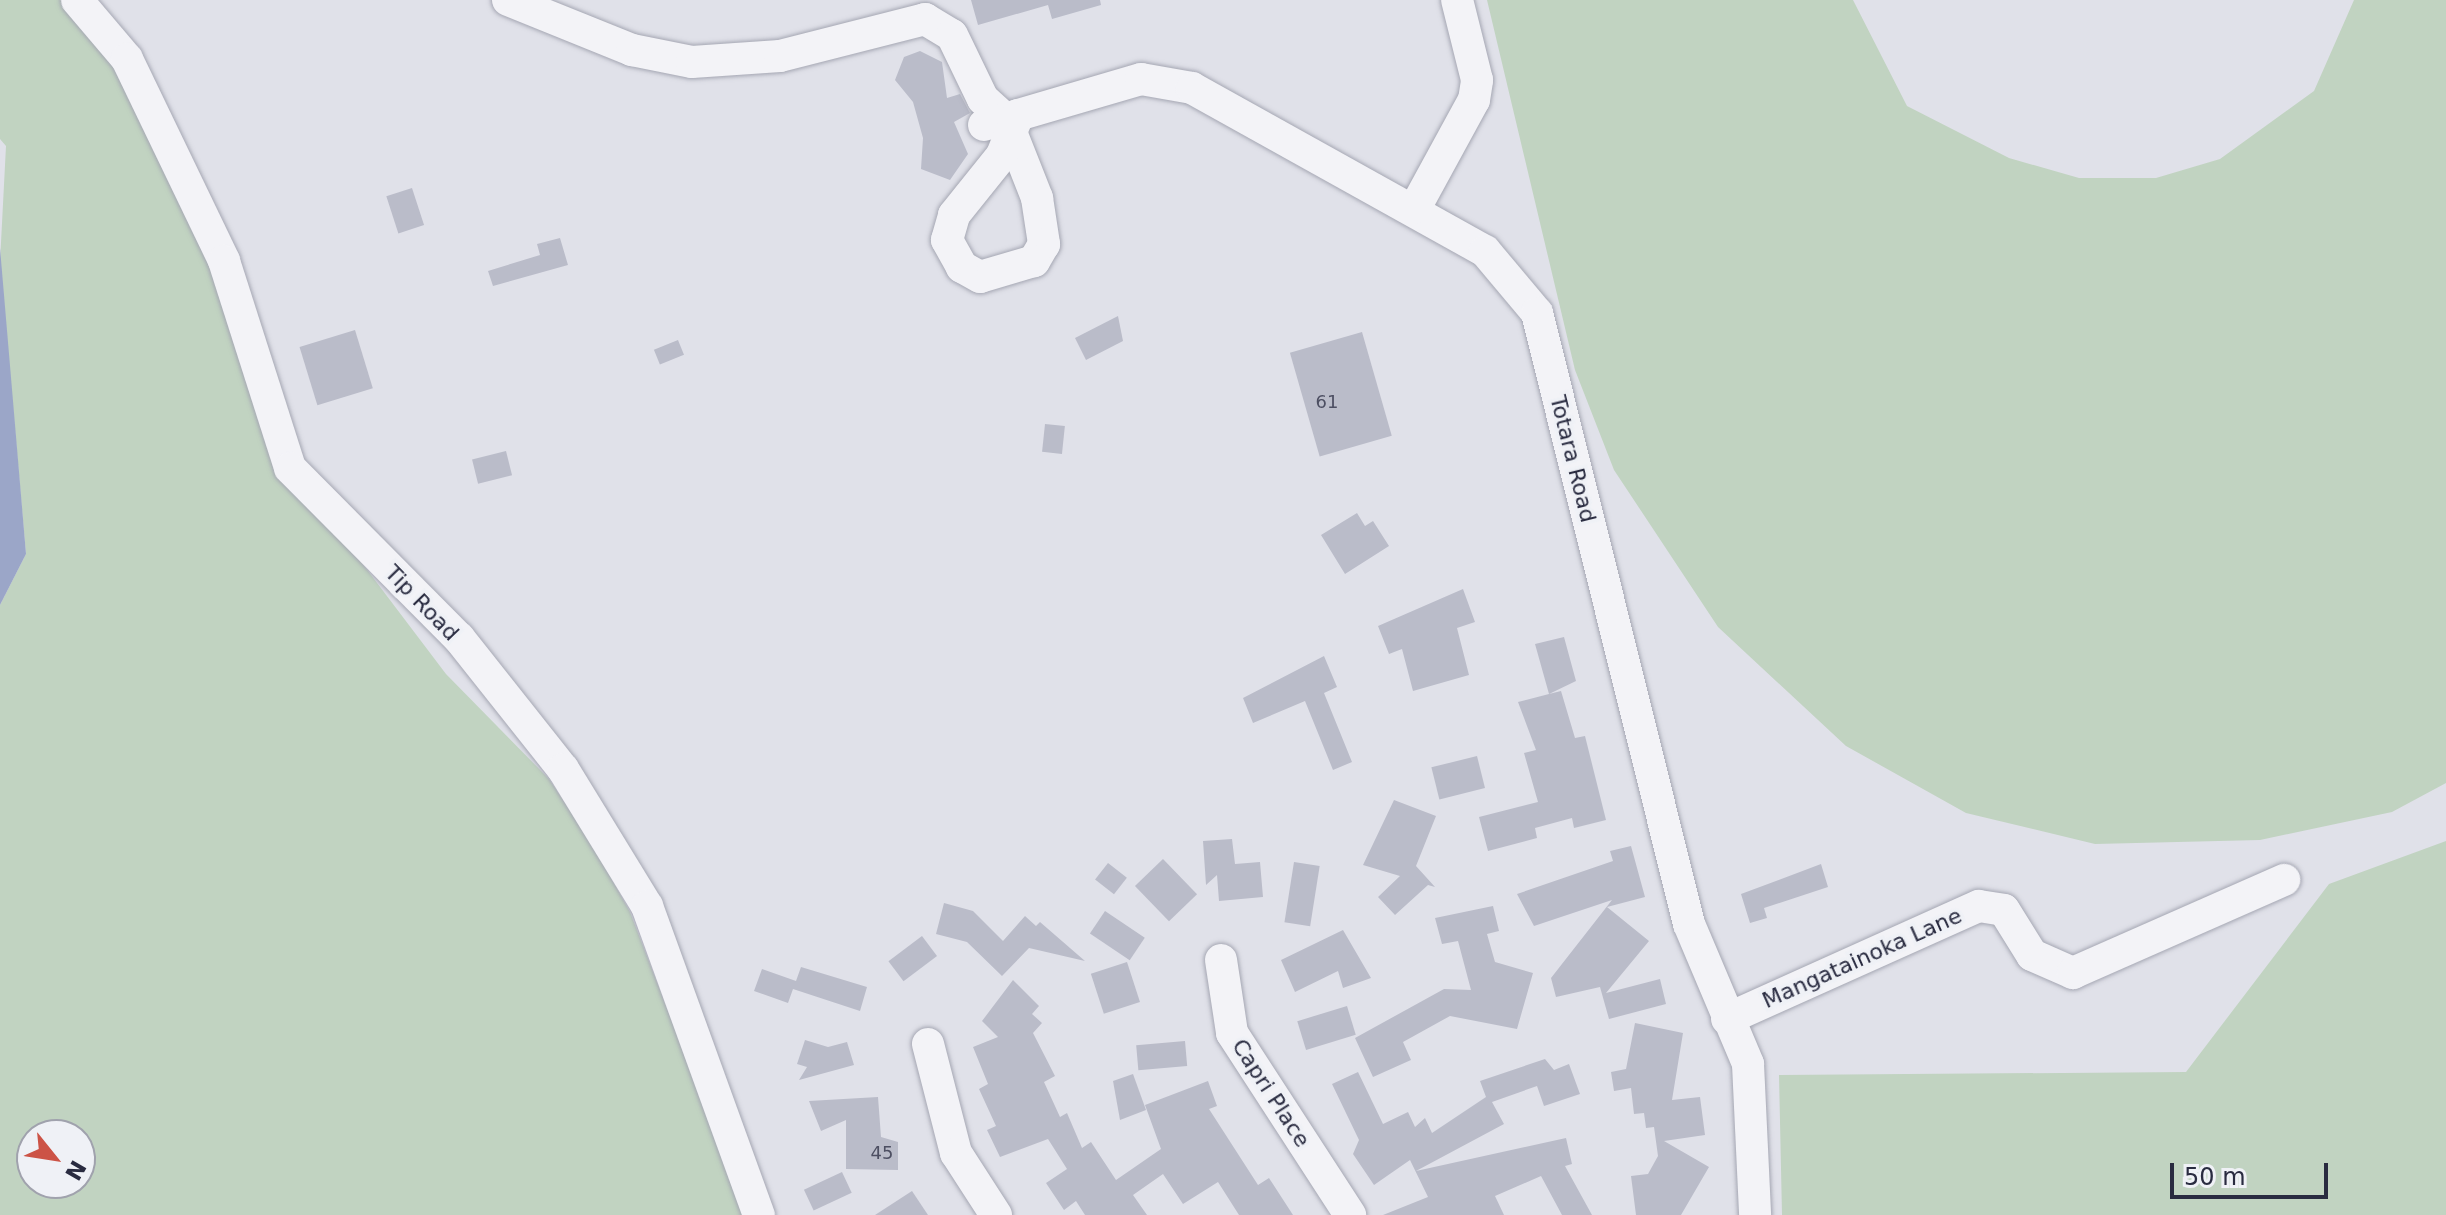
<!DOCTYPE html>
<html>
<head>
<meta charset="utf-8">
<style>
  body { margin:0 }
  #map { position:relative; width:2446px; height:1215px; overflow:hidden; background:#e0e1e9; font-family:"DejaVu Sans",sans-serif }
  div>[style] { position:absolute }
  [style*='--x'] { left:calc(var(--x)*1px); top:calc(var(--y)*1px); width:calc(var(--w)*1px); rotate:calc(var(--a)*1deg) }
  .green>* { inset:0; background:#c1d3c1 }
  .water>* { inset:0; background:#9ba6c8 }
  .building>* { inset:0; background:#babcc9; transform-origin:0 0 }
  .roads { filter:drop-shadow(0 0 2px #a5a7b3) drop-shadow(0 0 2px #a5a7b3) }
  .minor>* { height:32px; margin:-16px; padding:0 16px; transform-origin:16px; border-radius:16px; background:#f3f3f7 }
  span { translate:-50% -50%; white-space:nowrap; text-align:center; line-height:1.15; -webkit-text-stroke:7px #eff1f6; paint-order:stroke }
  .number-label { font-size:18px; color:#4d4f62 }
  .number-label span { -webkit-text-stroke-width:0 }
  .street-label { font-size:22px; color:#292b40 }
  .north { position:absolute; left:16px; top:1119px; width:80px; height:80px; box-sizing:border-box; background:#eff1f6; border:2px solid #a0a2ad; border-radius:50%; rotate:120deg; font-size:22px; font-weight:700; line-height:32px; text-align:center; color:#292b40 }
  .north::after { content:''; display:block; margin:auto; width:28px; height:36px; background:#cc5346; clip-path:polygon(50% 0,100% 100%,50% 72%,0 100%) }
  .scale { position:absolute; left:2170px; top:1163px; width:158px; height:36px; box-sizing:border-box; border:4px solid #292b40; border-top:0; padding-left:10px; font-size:24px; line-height:28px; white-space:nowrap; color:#292b40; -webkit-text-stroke:6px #eff1f6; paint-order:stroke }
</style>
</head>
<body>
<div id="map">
  <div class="green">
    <i style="clip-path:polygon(evenodd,0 0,77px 0,127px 59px,290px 468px,446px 674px,549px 779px,592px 844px,630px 912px,746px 1215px,0 1215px,0 605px,26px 554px,0 262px,6px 146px,0 139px,0 0,32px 1135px,80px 1135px,80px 1183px,32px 1183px,32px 1135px)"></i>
    <i style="clip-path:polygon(1487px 0,1853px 0,1907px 106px,2009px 158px,2079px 178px,2156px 178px,2220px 159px,2314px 91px,2354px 0,2446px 0,2446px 783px,2392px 812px,2260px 840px,2095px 844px,1966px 813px,1846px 746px,1718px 627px,1614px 470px,1575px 370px)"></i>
    <i style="clip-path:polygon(2446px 841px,2446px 1215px,1782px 1215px,1779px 1075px,2186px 1072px,2329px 884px)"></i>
  </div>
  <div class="water">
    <i style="clip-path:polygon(0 248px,26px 554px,0 605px)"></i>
  </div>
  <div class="building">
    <i style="clip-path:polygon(971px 0,1100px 0,1101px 5px,1052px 19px,1048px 5px,978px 25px)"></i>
    <i style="clip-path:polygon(920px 51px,942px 62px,947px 98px,960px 94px,970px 113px,954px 122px,968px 154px,950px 180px,921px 169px,923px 138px,913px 102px,895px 80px,904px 57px)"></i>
    <i style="left:412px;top:188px;width:39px;height:27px;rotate:72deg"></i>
    <i style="clip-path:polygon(560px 238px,568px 265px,493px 286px,488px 271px,540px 255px,537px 244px)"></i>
    <i style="clip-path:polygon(1118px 316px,1123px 341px,1086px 360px,1075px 338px)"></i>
    <i style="left:355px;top:330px;width:61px;height:58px;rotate:73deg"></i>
    <i style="left:1362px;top:332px;width:108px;height:75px;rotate:74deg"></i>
    <i style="left:678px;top:340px;width:16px;height:26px;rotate:68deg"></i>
    <i style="left:1045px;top:424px;width:20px;height:28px;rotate:6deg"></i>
    <i style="left:506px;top:451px;width:25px;height:35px;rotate:76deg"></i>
    <i style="clip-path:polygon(1357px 513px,1365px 526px,1373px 521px,1389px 546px,1345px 574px,1321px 535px)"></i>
    <i style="clip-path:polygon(1463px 589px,1475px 622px,1457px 628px,1469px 675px,1413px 691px,1402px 649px,1389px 654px,1378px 626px)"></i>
    <i style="clip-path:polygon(1564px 637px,1576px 681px,1549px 694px,1561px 691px,1575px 738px,1585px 736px,1606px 820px,1574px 828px,1572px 818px,1535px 828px,1537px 838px,1488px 851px,1479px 817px,1538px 802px,1524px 753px,1536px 750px,1518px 702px,1549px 694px,1535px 644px)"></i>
    <i style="clip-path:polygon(1324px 656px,1337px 687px,1324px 693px,1352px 762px,1333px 770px,1305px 701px,1253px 723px,1243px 698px)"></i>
    <i style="left:1477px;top:756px;width:33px;height:47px;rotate:76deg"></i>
    <i style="clip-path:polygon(1394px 800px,1436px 816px,1416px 866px,1435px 887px,1428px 885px,1395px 915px,1378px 897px,1400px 876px,1363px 865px)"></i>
    <i style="clip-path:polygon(1232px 839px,1235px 864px,1260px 862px,1263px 897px,1219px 901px,1217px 875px,1206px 885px,1203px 841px)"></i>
    <i style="clip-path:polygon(1631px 846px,1645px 897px,1607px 907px,1649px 941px,1606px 993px,1660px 979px,1666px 1004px,1609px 1019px,1600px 987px,1556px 997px,1551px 978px,1612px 900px,1534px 926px,1517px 894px,1613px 861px,1610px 851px)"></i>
    <i style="left:1163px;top:859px;width:49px;height:39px;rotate:46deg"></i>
    <i style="left:1294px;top:862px;width:26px;height:61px;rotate:9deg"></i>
    <i style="left:1108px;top:863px;width:24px;height:21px;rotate:38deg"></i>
    <i style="clip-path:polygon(1821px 864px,1828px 887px,1764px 908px,1767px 918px,1750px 923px,1741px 894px)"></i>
    <i style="clip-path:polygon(944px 903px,973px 911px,1003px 941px,1025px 916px,1036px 926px,1040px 922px,1085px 961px,1029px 948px,1002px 976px,967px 942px,936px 934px)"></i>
    <i style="clip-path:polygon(1493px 906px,1499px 931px,1487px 934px,1495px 962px,1533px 973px,1517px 1029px,1450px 1016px,1403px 1042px,1411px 1060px,1373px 1077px,1355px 1038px,1444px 989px,1471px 990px,1458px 941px,1442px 944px,1435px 918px)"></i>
    <i style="left:1105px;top:911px;width:48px;height:27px;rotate:34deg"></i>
    <i style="clip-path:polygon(1343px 930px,1371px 978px,1343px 988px,1338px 971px,1295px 992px,1281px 960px)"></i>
    <i style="left:922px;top:936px;width:25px;height:42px;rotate:53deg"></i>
    <i style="left:1127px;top:962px;width:42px;height:38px;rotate:72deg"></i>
    <i style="clip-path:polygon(801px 967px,867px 987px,860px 1011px,793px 989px,788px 1003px,754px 991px,762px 969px,796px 981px)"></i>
    <i style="clip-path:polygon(1013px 980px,1039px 1006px,1032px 1014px,1042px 1023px,1033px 1033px,1055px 1076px,1044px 1082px,1060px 1117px,1067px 1113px,1082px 1148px,1091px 1142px,1116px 1180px,1161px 1149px,1145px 1105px,1208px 1081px,1217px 1106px,1209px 1109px,1258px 1185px,1269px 1178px,1293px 1215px,1239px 1215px,1218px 1182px,1183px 1204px,1163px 1174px,1133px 1195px,1147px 1215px,1085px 1215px,1076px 1201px,1064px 1210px,1046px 1183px,1067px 1169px,1048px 1139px,1000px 1157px,987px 1130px,996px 1126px,979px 1089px,988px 1084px,973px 1047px,998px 1037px,982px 1021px)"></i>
    <i style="left:1347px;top:1006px;width:30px;height:52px;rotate:73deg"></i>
    <i style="clip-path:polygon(1635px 1023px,1683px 1033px,1672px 1100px,1700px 1097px,1705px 1135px,1664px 1141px,1709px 1167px,1681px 1215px,1636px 1215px,1631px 1176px,1648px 1174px,1658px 1156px,1654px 1127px,1646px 1128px,1644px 1113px,1634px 1114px,1631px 1088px,1614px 1091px,1611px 1072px,1626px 1069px)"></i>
    <i style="clip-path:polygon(805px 1040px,828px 1047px,847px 1042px,854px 1065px,799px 1080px,807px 1067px,797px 1064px)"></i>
    <i style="left:1185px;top:1041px;width:25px;height:49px;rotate:85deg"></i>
    <i style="clip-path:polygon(1545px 1059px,1554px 1070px,1569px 1064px,1580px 1094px,1544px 1106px,1537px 1086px,1492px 1102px,1504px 1124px,1416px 1171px,1566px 1138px,1572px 1164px,1565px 1166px,1592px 1215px,1562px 1215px,1541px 1176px,1495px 1196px,1504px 1215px,1383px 1215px,1428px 1197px,1410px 1160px,1374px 1185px,1353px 1154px,1359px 1140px,1332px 1084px,1358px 1072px,1383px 1124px,1408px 1112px,1415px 1127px,1425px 1118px,1432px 1133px,1486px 1097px,1480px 1081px)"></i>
    <i style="clip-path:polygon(1133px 1074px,1146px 1110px,1120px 1120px,1113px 1081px)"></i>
    <i style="clip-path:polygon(878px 1097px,881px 1137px,898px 1142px,898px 1170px,846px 1169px,846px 1120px,821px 1131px,809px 1101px)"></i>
    <i style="left:842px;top:1172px;width:23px;height:42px;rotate:65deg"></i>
    <i style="clip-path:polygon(912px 1191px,928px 1215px,875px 1215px)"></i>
  </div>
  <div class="roads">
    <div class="minor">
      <i style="--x:77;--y:0;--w:77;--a:49.7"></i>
      <i style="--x:127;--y:59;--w:224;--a:64.3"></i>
      <i style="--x:224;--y:261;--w:217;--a:72.3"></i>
      <i style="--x:290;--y:468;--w:240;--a:45.2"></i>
      <i style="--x:459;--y:638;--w:167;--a:51.6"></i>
      <i style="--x:563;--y:769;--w:161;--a:58.5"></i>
      <i style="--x:647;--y:906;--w:329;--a:70.1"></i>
      <i style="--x:508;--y:0;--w:134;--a:22"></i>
      <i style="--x:632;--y:50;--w:61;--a:11.3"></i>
      <i style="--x:692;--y:62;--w:88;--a:-3.9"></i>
      <i style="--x:780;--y:56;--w:150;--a:-14.3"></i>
      <i style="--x:925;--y:19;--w:31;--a:31"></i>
      <i style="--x:952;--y:35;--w:71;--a:64.2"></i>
      <i style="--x:983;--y:99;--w:30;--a:42"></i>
      <i style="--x:984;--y:125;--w:164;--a:-16.3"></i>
      <i style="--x:1141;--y:79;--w:52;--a:10"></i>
      <i style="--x:1192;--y:88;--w:335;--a:29.1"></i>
      <i style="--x:1485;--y:251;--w:81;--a:50"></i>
      <i style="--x:1537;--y:313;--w:630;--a:76.03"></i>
      <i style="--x:1689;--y:924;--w:152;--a:67.1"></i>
      <i style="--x:1748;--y:1064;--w:151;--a:87.3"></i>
      <i style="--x:1013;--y:137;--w:66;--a:68.5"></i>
      <i style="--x:1037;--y:198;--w:47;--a:81.3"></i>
      <i style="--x:1044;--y:244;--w:20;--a:120"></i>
      <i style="--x:1034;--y:261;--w:56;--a:163.5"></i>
      <i style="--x:980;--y:277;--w:21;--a:-151"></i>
      <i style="--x:962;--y:267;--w:31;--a:-119"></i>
      <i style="--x:947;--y:240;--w:26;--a:-74"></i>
      <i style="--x:954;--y:215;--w:77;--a:-51.3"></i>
      <i style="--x:1002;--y:155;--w:43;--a:-68.2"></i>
      <i style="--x:1415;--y:208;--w:123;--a:-61.4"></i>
      <i style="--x:1474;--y:100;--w:20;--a:-81"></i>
      <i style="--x:1477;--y:80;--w:82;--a:-104"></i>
      <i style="--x:1221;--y:960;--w:74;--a:81.4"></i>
      <i style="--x:1232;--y:1033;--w:217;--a:57"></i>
      <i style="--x:1727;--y:1019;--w:276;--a:-24.2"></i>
      <i style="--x:1979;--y:906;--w:25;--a:9"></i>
      <i style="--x:2004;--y:910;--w:53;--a:58.1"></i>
      <i style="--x:2032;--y:955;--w:45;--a:23.7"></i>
      <i style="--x:2073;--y:973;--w:231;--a:-23.8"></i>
      <i style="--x:928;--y:1044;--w:113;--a:75.6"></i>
      <i style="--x:956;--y:1153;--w:74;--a:57.2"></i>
    </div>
  </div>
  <div class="number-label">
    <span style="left:1327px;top:402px">61</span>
    <span style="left:882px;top:1153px">45</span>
  </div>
  <div class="street-label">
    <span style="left:1573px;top:459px;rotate:76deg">Totara Road</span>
    <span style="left:422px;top:603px;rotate:46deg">Tip Road</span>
    <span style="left:1862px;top:958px;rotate:-24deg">Mangatainoka Lane</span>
    <span style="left:1271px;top:1093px;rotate:57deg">Capri Place</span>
  </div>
  <div class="north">N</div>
  <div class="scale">50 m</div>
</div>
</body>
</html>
